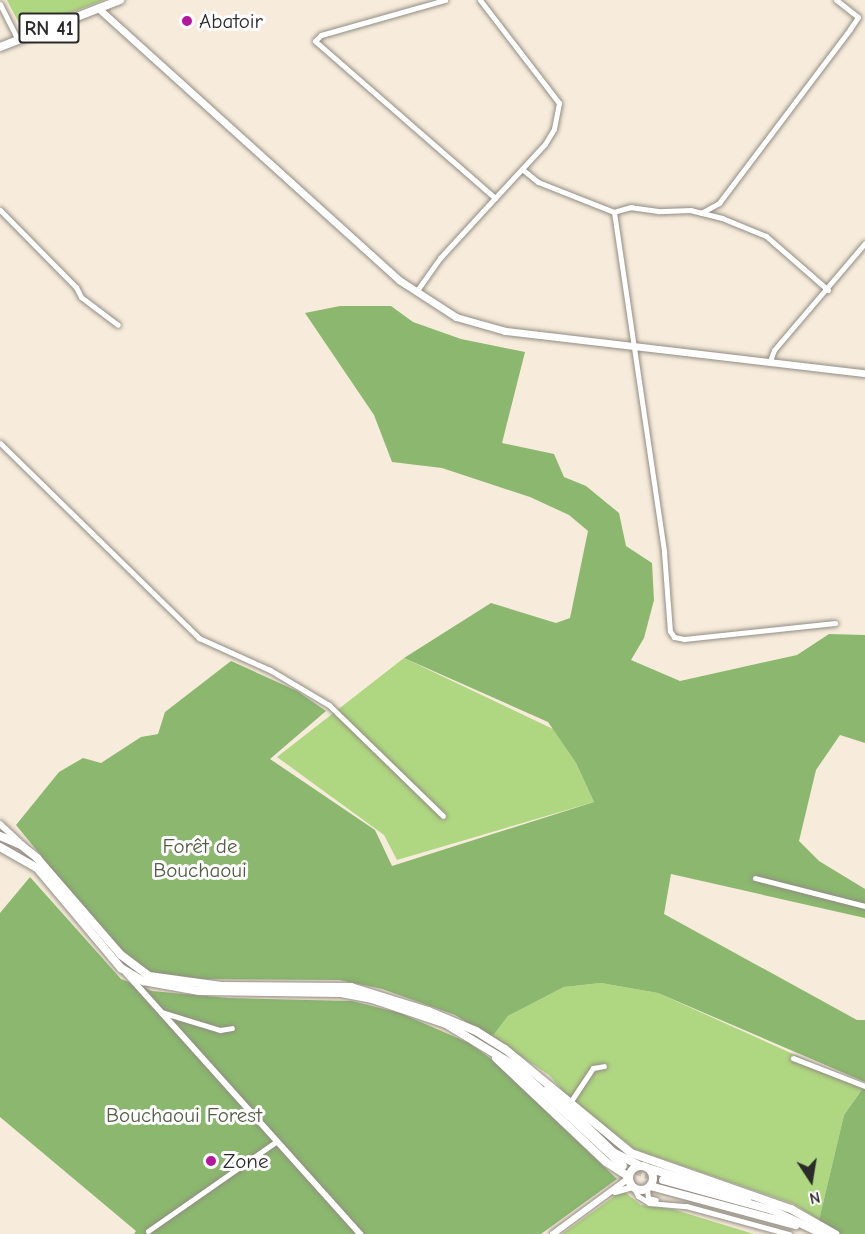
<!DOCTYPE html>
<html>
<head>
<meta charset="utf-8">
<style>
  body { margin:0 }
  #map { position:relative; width:865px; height:1234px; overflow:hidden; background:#f7ecdb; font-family:"Comic Neue",sans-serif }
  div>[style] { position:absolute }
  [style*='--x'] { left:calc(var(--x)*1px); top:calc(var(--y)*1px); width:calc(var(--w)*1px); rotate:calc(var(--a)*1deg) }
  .green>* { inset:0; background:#afd680 }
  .forest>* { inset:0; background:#8bb76e }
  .trunk-tunnel>* { height:8px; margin-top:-4px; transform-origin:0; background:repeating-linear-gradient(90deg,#cec5b8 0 8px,transparent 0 12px) }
  .roads { filter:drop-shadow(0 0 2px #918c83) drop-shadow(0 0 2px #918c83) }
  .minor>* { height:5px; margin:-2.5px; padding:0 2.5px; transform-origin:2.5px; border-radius:2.5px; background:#fff }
  .tertiary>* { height:6px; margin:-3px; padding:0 3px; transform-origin:3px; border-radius:3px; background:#fff }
  .secondary>* { height:7px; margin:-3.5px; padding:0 3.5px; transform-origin:3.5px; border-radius:3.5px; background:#fff }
  .primary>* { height:8px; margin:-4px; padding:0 4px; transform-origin:4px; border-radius:4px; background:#fff }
  .primary>.ring { margin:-4px; padding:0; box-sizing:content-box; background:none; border:8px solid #fff; border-radius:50% }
  .trunk>* { height:8px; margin:-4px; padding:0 4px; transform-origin:4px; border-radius:4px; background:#fff }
  .dots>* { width:16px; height:16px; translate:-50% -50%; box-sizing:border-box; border:3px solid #fff; border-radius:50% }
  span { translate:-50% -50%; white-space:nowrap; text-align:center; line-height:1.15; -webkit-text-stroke:6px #fff; paint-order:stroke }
  .shield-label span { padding:2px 4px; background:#fff; border:2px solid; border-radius:4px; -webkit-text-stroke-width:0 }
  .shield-label { font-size:20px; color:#2b2b2b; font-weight:700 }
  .poi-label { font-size:21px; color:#2b2b2b }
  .left { translate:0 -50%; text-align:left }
  .park-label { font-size:21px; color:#535e44 }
  .north { position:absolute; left:781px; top:1150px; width:60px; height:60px; -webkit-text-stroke:4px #fff; paint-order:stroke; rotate:168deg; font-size:16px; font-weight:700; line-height:24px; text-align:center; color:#2b2b2b }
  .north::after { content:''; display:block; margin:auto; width:21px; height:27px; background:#2b2b2b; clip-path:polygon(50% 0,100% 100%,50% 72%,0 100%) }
</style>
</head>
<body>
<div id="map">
  <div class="green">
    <i style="clip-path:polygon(7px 0,104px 0,23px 31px)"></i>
    <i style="clip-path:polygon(404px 658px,553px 729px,576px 763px,594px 802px,397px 860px,384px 835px,277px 757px)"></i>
    <i style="clip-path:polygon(601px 983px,658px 993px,864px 1086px,844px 1115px,819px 1220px,794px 1204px,634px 1149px,567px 1096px,549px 1075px,492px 1037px,508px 1016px,564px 987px)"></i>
    <i style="clip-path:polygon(619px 1193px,626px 1193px,641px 1205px,672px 1209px,754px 1234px,562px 1234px)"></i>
  </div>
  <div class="forest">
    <i style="clip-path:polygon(340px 306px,391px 306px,413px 322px,461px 339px,525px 352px,502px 443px,554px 454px,564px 477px,586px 486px,619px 513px,626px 546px,652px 563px,654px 600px,644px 638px,631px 660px,680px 681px,797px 655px,829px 634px,865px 635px,865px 743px,840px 735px,816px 770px,799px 841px,819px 861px,865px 889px,865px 918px,671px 874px,664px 914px,857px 1020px,865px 1020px,865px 1082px,658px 993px,601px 983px,564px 987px,508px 1016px,492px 1037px,455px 1015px,382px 989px,339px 980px,173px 979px,152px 976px,109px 939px,16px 825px,59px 772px,83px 758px,101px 763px,141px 737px,158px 734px,165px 712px,231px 661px,297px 691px,326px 711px,270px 759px,375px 830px,392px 866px,594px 802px,576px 763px,548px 722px,404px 658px,491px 603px,556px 623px,570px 618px,588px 531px,569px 515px,530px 497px,442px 468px,392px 462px,374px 415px,305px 313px)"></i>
    <i style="clip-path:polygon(30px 877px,121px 979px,152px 991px,228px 998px,352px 1001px,400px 1013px,469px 1043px,494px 1061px,617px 1179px,541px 1234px,134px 1234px,136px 1231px,0 1117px,0 913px)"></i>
    <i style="clip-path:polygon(865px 1085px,865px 1234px,839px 1234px,819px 1220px,844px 1115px)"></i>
  </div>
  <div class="trunk-tunnel">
    <i style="--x:623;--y:1166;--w:42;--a:19.3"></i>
  </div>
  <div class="roads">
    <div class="minor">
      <i style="--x:480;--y:0;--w:130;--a:52.5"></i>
      <i style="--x:559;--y:103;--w:26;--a:101"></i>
      <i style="--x:554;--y:129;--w:17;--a:121"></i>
      <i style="--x:545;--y:144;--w:74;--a:132.8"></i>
      <i style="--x:0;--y:4;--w:40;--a:63.4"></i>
      <i style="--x:522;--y:169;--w:21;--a:39"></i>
      <i style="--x:538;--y:182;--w:82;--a:21.5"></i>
      <i style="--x:0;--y:210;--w:108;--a:45.4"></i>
      <i style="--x:76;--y:287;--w:11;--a:63"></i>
      <i style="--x:81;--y:297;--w:46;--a:37.1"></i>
      <i style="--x:701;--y:213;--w:21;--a:-29"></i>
      <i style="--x:719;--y:203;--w:218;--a:-53"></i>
      <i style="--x:850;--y:29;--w:14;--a:-56"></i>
      <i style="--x:858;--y:17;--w:28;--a:-142"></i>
      <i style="--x:828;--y:290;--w:82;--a:-138.9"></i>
      <i style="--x:766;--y:236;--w:48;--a:-157.8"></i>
      <i style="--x:722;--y:218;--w:32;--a:-166"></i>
      <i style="--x:691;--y:210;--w:33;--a:178"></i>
      <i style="--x:658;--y:211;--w:27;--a:-172"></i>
      <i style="--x:631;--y:207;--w:18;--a:164"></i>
      <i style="--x:614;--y:212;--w:344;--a:81.6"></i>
      <i style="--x:664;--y:552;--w:79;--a:85.7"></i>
      <i style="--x:670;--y:631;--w:7;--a:56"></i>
      <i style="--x:674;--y:637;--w:10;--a:11"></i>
      <i style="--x:684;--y:639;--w:152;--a:-6"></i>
      <i style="--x:416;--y:292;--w:42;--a:-54.8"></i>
      <i style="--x:440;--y:258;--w:81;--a:-47.5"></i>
      <i style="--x:495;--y:198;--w:239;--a:-138.9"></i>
      <i style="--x:315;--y:41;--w:8;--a:-45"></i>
      <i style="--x:321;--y:35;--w:129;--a:-15.8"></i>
      <i style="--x:770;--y:361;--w:12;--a:-70"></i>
      <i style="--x:774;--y:350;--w:140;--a:-49.6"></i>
      <i style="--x:0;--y:443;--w:279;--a:44.4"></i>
      <i style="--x:199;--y:638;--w:78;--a:24.3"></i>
      <i style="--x:270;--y:670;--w:69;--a:30.7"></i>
      <i style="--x:329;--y:705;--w:159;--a:44.2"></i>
      <i style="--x:755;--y:878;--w:114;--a:14.3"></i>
      <i style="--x:161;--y:1012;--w:62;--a:17"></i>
      <i style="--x:220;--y:1030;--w:12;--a:-9"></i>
      <i style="--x:793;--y:1058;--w:77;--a:21.3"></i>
      <i style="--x:569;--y:1104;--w:43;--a:-56.3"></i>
      <i style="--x:593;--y:1068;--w:11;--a:-10"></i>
      <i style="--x:634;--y:1188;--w:9;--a:63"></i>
      <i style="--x:638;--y:1196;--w:13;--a:32"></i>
      <i style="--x:649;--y:1203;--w:37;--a:5"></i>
      <i style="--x:686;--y:1206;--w:107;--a:15.2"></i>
      <i style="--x:647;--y:1189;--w:9;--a:84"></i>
      <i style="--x:648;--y:1198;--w:8;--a:14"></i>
      <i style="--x:148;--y:1231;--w:157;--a:-34.9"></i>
    </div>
    <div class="tertiary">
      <i style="--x:0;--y:824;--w:26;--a:43"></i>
      <i style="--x:126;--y:973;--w:351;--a:48.1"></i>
      <i style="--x:615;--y:1192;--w:19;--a:-16"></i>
      <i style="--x:553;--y:1234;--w:94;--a:-36.4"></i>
    </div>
    <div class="secondary">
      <i style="--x:98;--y:8;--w:406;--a:42.1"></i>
      <i style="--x:399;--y:280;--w:68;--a:33"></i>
      <i style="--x:456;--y:317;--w:51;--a:15.9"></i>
      <i style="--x:505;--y:331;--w:362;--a:6.7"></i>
    </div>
    <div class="primary">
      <i style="--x:0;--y:47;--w:129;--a:-21.4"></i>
      <i style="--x:496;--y:1058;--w:151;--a:43.4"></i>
      <i style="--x:606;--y:1162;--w:27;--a:33"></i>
      <i style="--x:548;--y:1089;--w:91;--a:44.1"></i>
      <i style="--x:613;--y:1152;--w:30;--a:27"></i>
      <i class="ring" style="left:629px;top:1166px;width:16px;height:16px"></i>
      <i style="--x:648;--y:1168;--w:104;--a:17.4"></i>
      <i style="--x:650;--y:1186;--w:151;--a:15"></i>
    </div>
    <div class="trunk">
      <i style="--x:0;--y:836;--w:23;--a:23"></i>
      <i style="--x:21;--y:845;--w:21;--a:39"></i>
      <i style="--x:37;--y:858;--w:128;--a:49.1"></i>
      <i style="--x:121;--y:955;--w:35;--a:37"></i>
      <i style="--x:149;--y:976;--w:73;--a:7.9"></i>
      <i style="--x:221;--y:986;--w:130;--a:0.4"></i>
      <i style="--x:351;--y:987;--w:81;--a:17.3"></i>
      <i style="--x:428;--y:1011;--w:52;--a:22.6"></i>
      <i style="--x:476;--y:1031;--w:34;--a:32"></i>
      <i style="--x:505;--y:1049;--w:163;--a:39.5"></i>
      <i style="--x:631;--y:1153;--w:170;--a:19.3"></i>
      <i style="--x:791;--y:1209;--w:51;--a:29.6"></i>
      <i style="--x:0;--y:847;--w:43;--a:29.6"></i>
      <i style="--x:37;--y:868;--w:131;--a:50"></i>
      <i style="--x:121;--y:968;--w:26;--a:31"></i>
      <i style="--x:143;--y:981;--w:57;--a:10.1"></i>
      <i style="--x:199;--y:991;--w:142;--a:0.8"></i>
      <i style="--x:341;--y:993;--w:32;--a:11"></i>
      <i style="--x:372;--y:999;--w:78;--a:18.7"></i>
      <i style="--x:446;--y:1024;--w:81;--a:31.3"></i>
      <i style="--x:515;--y:1066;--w:147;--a:42.8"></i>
      <i style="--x:663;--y:1180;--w:113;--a:15.4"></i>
      <i style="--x:772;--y:1210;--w:56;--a:25.2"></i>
    </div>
  </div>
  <div class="dots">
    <i style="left:187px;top:21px;background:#b5179e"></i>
    <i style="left:211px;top:1161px;background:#b5179e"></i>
  </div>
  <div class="shield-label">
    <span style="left:49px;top:28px">RN 41</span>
  </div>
  <div class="poi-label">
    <span class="left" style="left:199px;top:21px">Abatoir</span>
    <span class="left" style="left:223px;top:1161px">Zone</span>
  </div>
  <div class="park-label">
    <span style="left:200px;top:858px">Forêt de<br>Bouchaoui</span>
    <span style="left:184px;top:1115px">Bouchaoui Forest</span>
  </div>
  <div class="north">N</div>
</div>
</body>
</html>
